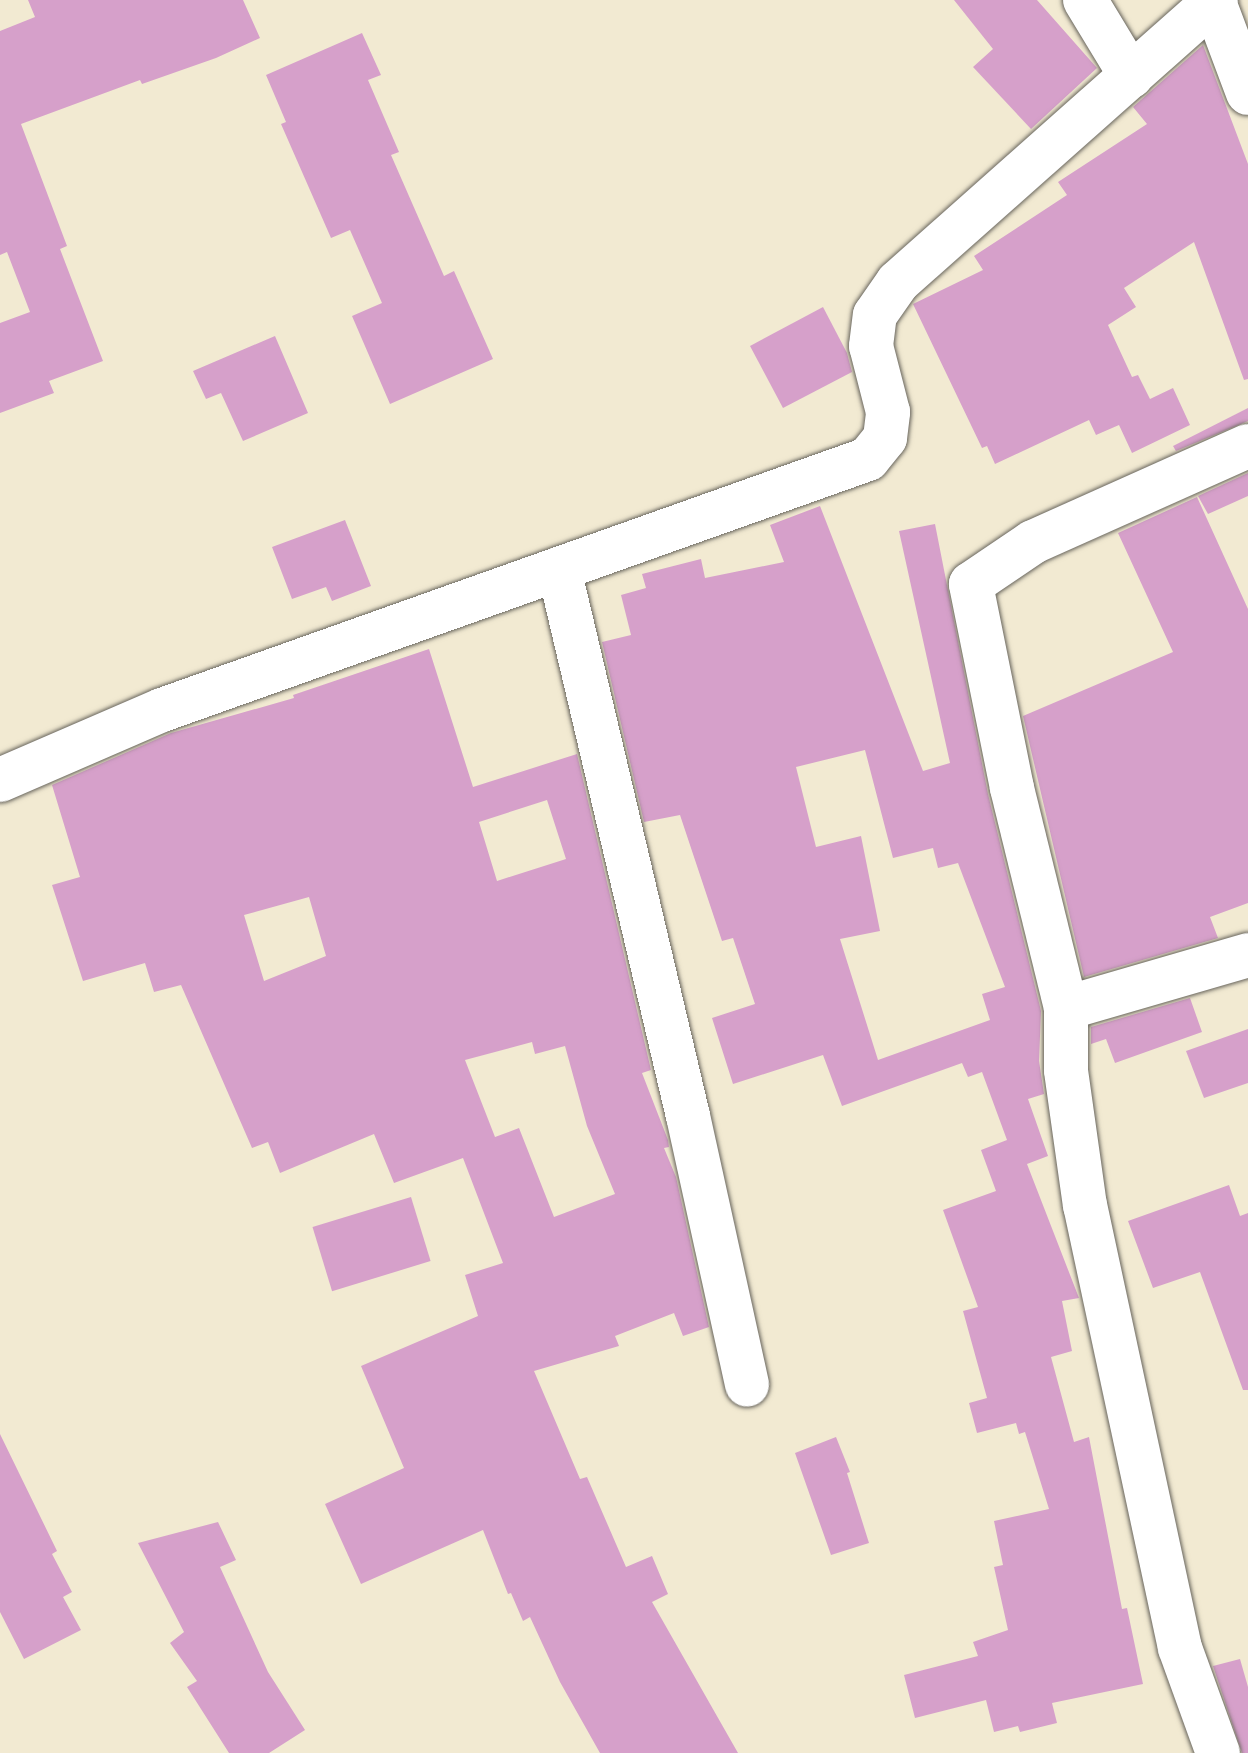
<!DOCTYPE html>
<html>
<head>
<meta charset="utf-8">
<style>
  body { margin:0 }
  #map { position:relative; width:1248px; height:1753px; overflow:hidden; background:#f2ead2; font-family:"EB Garamond",serif }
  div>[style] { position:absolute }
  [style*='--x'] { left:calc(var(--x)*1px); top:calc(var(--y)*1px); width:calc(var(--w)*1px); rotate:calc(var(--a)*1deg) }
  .building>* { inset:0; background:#d6a0ca; transform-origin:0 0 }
  .roads { filter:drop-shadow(0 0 2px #67645c) drop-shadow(0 0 2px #67645c) }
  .minor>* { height:44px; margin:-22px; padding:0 22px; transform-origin:22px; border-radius:22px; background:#fff }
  span { translate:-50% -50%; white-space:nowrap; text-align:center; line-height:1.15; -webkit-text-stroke:6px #fbf7ec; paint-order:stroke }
</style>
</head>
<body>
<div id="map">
  <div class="building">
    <i style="clip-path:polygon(28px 0,243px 0,260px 38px,216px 58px,142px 84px,140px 80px,21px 124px,67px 246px,60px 249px,103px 361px,49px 381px,54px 393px,0 413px,0 323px,30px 312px,7px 252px,0 255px,0 31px,35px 17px)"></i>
    <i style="clip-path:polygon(954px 0,1037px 0,1097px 68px,1031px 129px,973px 67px,993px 49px)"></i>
    <i style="clip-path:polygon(362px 33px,381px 75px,368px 80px,399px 152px,391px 155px,444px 276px,454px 271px,493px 359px,390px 404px,352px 316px,382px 303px,350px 230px,331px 238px,281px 124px,286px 122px,266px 75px)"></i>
    <i style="clip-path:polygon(1203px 45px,1248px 164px,1248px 379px,1244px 380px,1194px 242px,1124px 288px,1136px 307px,1108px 325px,1132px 377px,1138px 375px,1150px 399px,1173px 388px,1190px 425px,1132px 453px,1119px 425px,1096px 435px,1089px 420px,995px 464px,987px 446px,982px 448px,913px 304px,983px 270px,974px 256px,1067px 195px,1058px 182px,1147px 124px,1133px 107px)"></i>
    <i style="clip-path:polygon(823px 307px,847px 353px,852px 372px,783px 408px,750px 346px)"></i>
    <i style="clip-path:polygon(275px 336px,308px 413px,243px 441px,221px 393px,206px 399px,193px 371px)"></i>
    <i style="clip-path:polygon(1248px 408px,1248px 421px,1176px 451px,1173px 446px)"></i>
    <i style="clip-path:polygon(1248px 473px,1248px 496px,1208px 514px,1198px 496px)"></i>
    <i style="clip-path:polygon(1197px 497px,1248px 609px,1248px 903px,1210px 917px,1218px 938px,1084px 977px,1023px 716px,1173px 652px,1118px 533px)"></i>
    <i style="clip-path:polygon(evenodd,820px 506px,923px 771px,950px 763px,899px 531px,935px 524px,988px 794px,1041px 1011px,1039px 1061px,1044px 1094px,1028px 1099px,1048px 1156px,1027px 1164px,1079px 1298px,1062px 1301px,1072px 1351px,1051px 1357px,1074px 1442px,1089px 1437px,1122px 1609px,1127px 1608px,1143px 1684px,1052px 1703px,1057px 1723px,1020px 1732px,1018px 1726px,994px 1732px,986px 1700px,915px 1718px,904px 1675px,978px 1656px,973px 1642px,1008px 1630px,994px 1567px,1003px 1565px,994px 1521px,1049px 1509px,1025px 1432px,1019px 1434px,1016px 1423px,977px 1433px,969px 1403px,987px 1398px,963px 1311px,978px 1307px,943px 1210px,996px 1191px,981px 1150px,1007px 1140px,982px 1072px,968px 1077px,962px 1063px,842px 1106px,823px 1055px,733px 1084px,712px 1018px,755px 1004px,733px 938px,722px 941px,680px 815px,644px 822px,602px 642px,631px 635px,621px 595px,646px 588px,642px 574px,701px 559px,705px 578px,784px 562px,770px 525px,820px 506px,865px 750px,893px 858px,933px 848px,938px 868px,958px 863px,1005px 987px,982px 994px,990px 1020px,878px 1060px,840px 939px,880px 931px,861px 836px,816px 847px,796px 767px,865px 750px)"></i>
    <i style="clip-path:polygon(345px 520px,371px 586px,332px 601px,326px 587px,292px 599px,272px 547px)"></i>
    <i style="clip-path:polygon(evenodd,429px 649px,473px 787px,577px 754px,651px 1070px,642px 1073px,668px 1140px,669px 1147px,664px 1148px,676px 1177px,709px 1327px,683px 1336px,674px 1313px,615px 1336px,619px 1346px,534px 1371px,580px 1479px,587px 1477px,626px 1567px,652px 1556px,668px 1594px,652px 1602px,738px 1753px,600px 1753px,560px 1682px,530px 1617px,523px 1621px,511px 1593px,508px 1594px,483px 1530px,361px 1584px,325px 1504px,404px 1468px,361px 1366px,478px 1316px,465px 1275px,503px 1263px,463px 1158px,394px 1183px,374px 1134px,280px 1173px,268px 1142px,252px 1148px,181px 985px,154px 992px,145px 963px,83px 981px,52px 885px,80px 877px,52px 785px,171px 733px,294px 698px,293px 695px,429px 649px,547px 800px,566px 859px,497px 881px,479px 822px,547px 800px,429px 649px,309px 897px,326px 956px,264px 981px,244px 915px,309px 897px,429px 649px,532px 1042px,535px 1054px,565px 1046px,587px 1126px,615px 1194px,554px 1217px,519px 1128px,495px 1137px,465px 1060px,532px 1042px)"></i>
    <i style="clip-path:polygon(1190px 998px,1202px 1032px,1115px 1063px,1106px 1039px,1091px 1044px,1091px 1027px)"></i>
    <i style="clip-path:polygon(1248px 1029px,1248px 1083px,1204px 1098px,1186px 1051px)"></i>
    <i style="clip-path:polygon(1229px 1185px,1240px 1216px,1248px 1213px,1248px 1390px,1243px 1390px,1200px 1272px,1153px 1288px,1128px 1221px)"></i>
    <i style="left:411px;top:1197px;width:67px;height:103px;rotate:73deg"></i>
    <i style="clip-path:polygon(0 1434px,57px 1551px,52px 1554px,72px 1592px,63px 1597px,81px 1630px,24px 1659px,0 1612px)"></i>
    <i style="clip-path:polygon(836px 1437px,850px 1472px,847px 1473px,869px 1543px,831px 1555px,795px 1453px)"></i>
    <i style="clip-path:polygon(218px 1522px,236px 1560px,220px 1567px,268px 1672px,305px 1730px,269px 1753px,229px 1753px,187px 1687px,197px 1681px,170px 1643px,184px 1632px,138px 1543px)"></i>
    <i style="clip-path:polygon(1240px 1659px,1248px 1687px,1248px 1753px,1242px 1753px,1213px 1666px)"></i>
  </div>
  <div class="roads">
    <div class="minor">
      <i style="--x:1085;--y:0;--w:89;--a:58.8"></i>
      <i style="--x:1214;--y:2;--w:97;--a:69.5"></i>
      <i style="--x:559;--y:569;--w:562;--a:76.73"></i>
      <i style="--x:688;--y:1116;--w:275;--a:77.6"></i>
      <i style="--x:0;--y:780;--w:176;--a:-23.4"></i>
      <i style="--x:162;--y:710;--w:749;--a:-19.57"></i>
      <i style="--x:868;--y:459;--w:27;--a:-51"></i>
      <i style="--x:885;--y:438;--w:26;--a:-83"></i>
      <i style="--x:888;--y:412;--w:68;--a:-104.4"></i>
      <i style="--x:871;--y:346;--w:31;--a:-83"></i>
      <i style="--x:875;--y:315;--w:40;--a:-55.1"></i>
      <i style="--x:898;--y:282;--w:425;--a:-41.6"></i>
      <i style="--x:1066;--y:1008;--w:190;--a:-16.2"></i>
      <i style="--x:1218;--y:1753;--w:112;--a:-109.9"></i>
      <i style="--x:1180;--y:1648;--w:452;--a:-102.1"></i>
      <i style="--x:1085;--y:1206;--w:137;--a:-98"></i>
      <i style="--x:1066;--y:1070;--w:62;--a:-90"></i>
      <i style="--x:1066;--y:1008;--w:227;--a:-103.8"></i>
      <i style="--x:1012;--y:788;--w:208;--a:-101.4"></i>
      <i style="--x:971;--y:584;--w:75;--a:-34.1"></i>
      <i style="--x:1033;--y:542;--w:235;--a:-24.1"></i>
    </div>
  </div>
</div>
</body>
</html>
